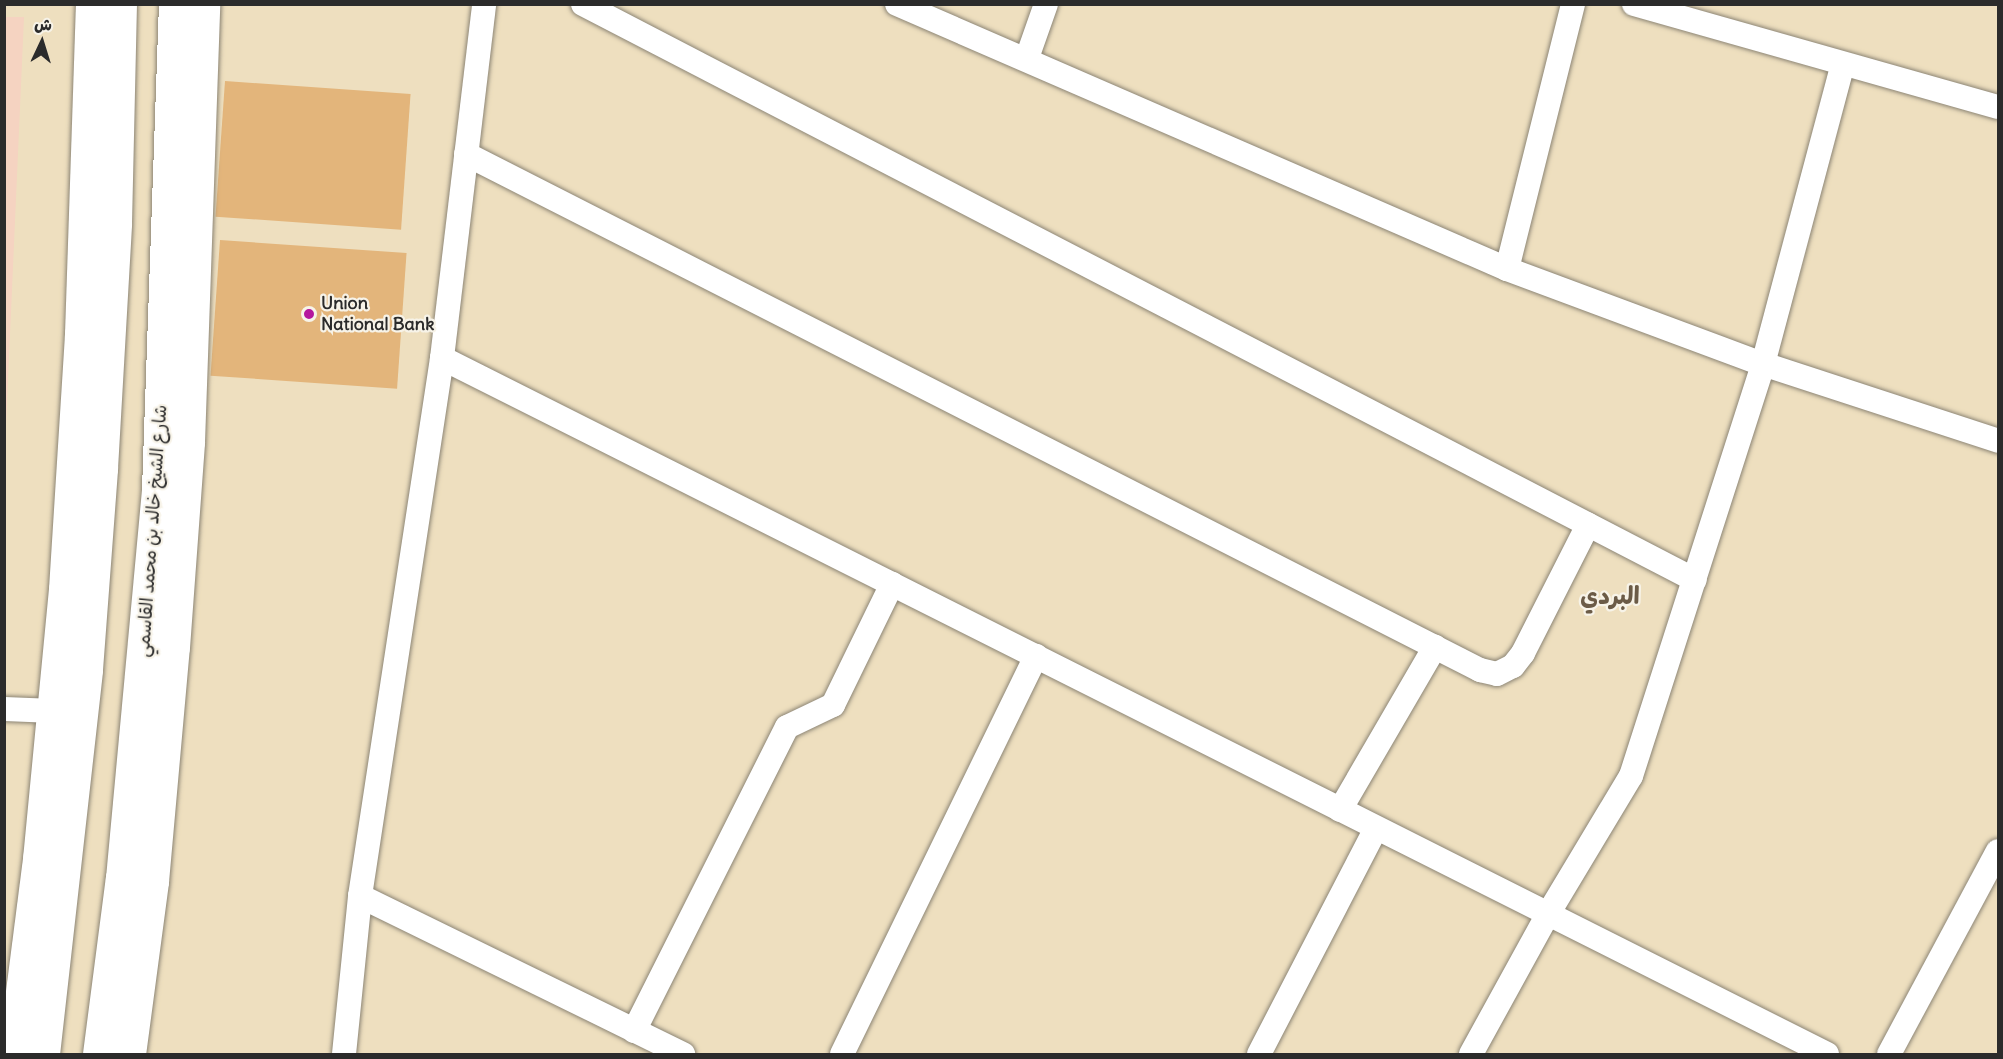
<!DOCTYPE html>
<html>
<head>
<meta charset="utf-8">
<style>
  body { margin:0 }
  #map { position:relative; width:2003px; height:1059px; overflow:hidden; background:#eedfbf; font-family:Delius,"Playpen Sans Arabic",sans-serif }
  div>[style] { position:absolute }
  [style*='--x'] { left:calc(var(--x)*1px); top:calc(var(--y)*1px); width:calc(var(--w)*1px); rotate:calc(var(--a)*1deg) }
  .built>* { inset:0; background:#f5d3c1 }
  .building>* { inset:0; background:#e3b57b; transform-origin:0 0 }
  .roads { filter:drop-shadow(0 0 2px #8c8575) drop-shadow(0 0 2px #8c8575) }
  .street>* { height:24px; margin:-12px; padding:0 12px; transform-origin:12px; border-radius:12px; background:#fff }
  .secondary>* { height:33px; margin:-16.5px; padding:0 16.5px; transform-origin:16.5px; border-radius:16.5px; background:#fff }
  .highway>* { height:33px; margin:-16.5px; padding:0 16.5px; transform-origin:16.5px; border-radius:16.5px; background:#fff }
  .dots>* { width:16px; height:16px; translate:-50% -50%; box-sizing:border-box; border:3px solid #f7f3e8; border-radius:50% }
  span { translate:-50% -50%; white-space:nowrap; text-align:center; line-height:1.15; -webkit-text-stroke:4.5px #f7f3e8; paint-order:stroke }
  .poi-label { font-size:18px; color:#2b2b2b; font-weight:700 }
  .left { translate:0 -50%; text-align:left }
  .street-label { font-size:18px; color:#2b2b2b }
  .district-label { font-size:24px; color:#6b5b47; font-weight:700 }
  .frame { position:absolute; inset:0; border:6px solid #2b2b2b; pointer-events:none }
  .north { position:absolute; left:12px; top:12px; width:60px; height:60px; -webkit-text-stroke:4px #f7f3e8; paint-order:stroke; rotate:4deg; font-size:16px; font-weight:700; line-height:24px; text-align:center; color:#2b2b2b }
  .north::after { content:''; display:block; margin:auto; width:21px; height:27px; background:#2b2b2b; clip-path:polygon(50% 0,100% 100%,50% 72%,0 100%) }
</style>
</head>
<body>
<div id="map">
  <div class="built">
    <i style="clip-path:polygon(4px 17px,24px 17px,5px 448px,4px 448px)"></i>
  </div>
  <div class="building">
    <i style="left:225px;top:81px;width:186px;height:136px;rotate:4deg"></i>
    <i style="left:220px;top:240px;width:187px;height:136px;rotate:4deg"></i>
  </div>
  <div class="roads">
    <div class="street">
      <i style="--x:583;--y:4;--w:1252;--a:27.38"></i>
      <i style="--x:897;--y:4;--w:665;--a:23.48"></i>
      <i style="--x:1507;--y:269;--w:273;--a:20.4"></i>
      <i style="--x:1763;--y:364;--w:247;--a:18.1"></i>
      <i style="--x:1634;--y:4;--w:378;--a:15.8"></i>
      <i style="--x:1027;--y:58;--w:57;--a:-70.6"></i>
      <i style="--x:466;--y:154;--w:1138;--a:26.97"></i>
      <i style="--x:1480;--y:670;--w:17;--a:13"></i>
      <i style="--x:1497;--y:674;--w:18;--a:-27"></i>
      <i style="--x:1513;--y:666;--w:16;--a:-52"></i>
      <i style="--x:1523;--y:653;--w:144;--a:-63.1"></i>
      <i style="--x:1507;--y:269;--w:273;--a:-76"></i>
      <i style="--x:442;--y:358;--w:1550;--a:26.68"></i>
      <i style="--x:4;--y:709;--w:51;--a:2.2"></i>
      <i style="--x:1340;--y:810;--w:189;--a:-59.8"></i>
      <i style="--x:360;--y:896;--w:360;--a:26.1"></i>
      <i style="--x:634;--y:1031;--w:340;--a:-63.3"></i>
      <i style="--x:787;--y:727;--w:51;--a:-25.6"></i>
      <i style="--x:833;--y:705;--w:135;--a:-64"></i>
      <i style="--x:344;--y:1054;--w:159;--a:-84.2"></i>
      <i style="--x:360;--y:896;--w:544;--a:-81.33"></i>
      <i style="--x:442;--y:358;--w:356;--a:-83.2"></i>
      <i style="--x:842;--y:1054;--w:443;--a:-64"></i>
      <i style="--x:1259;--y:1054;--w:254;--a:-62.6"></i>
      <i style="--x:1471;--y:1054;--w:160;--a:-61.2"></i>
      <i style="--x:1548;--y:914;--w:161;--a:-59"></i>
      <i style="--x:1631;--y:776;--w:433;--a:-72.2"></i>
      <i style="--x:1763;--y:364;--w:310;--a:-75.1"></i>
      <i style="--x:1889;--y:1054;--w:230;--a:-61.8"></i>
    </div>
    <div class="secondary">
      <i style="--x:14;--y:1054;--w:197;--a:-82.7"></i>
      <i style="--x:39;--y:859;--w:271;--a:-84.5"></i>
      <i style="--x:65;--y:589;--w:256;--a:-86.4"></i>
      <i style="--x:81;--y:334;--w:330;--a:-88.1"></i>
      <i style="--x:129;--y:1054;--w:175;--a:-82.4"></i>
      <i style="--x:152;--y:881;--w:235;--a:-84.9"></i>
      <i style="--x:173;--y:647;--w:206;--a:-85.8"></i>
      <i style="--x:188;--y:442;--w:438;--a:-88"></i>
    </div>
    <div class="highway">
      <i style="--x:74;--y:467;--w:27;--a:2"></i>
      <i style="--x:122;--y:878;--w:30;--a:6"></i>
      <i style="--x:43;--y:1054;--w:387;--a:-83.6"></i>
      <i style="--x:86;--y:669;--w:202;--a:-85.7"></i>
      <i style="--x:101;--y:468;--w:245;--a:-86.7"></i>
      <i style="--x:115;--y:223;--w:219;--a:-88.7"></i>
      <i style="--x:99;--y:1054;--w:177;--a:-82.6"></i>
      <i style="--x:122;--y:878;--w:391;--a:-84.7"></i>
      <i style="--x:158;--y:489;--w:485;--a:-88"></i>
    </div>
  </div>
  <div class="dots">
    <i style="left:309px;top:314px;background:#b5179e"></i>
  </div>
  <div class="poi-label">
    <span class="left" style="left:321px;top:314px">Union<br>National Bank</span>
  </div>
  <div class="street-label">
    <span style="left:152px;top:531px;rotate:-86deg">شارع الشيخ خالد بن محمد القاسمي</span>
  </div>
  <div class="district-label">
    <span style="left:1610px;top:596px">البردي</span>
  </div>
  <div class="frame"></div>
  <div class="north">ش</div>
</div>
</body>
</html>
